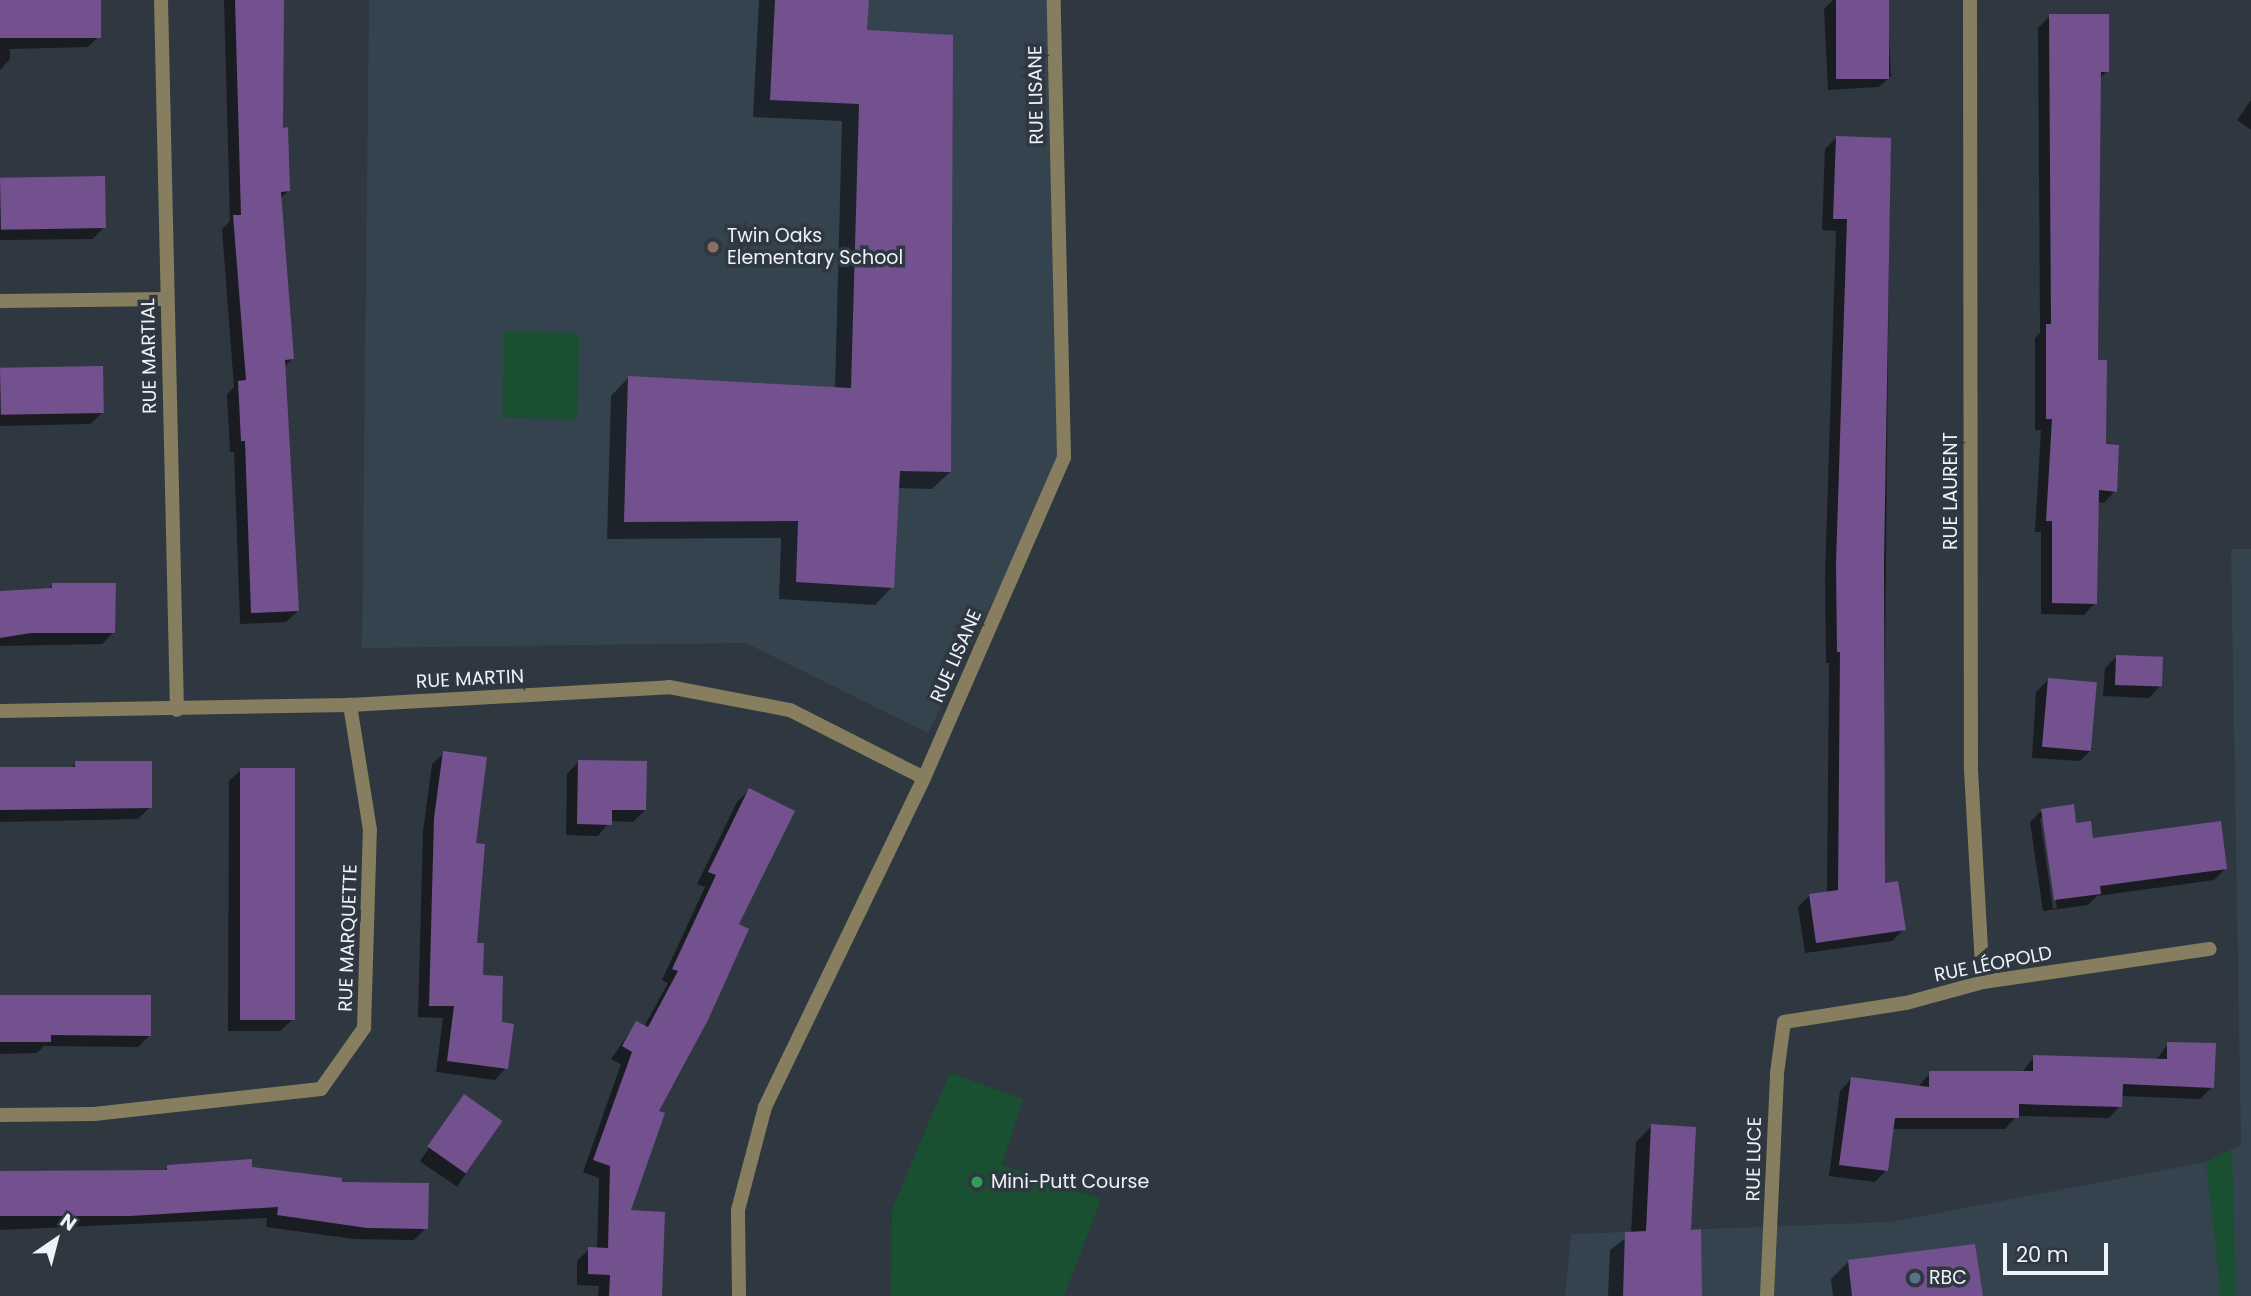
<!DOCTYPE html>
<html>
<head>
<meta charset="utf-8">
<style>
  body { margin:0 }
  #map { position:relative; width:2251px; height:1296px; overflow:hidden; background:#2f3740; font-family:Poppins,sans-serif }
  div>[style] { position:absolute }
  [style*='--x'] { left:calc(var(--x)*1px); top:calc(var(--y)*1px); width:calc(var(--w)*1px); rotate:calc(var(--a)*1deg) }
  .built>* { inset:0; background:#35434f }
  .green>* { inset:0; background:#195032; transform-origin:0 0 }
  .shadow>* { inset:0; background:#0007; transform-origin:0 0 }
  .building>* { inset:0; background:#73518e; transform-origin:0 0 }
  .minor>* { height:14px; margin:-7px; padding:0 7px; transform-origin:7px; border-radius:7px; background:#867e5f }
  .dots>* { width:19px; height:19px; translate:-50% -50%; box-sizing:border-box; border:4px solid #2f3740; border-radius:50% }
  span { translate:-50% -50%; white-space:nowrap; text-align:center; line-height:1.15; -webkit-text-stroke:7px #2f3740; paint-order:stroke }
  .street-label { font-size:19px; color:#edf3f8 }
  .poi-label { font-size:19px; color:#edf3f8 }
  .left { translate:0 -50%; text-align:left }
  .north { position:absolute; left:21px; top:1205px; width:70px; height:70px; -webkit-text-stroke:5px #2f3740; paint-order:stroke; rotate:35deg; font-size:19px; font-weight:700; line-height:28px; text-align:center; color:#edf3f8 }
  .north::after { content:''; display:block; margin:auto; width:24px; height:32px; background:#edf3f8; clip-path:polygon(50% 0,100% 100%,50% 72%,0 100%) }
  .scale { position:absolute; left:2003px; top:1243px; width:105px; height:32px; box-sizing:border-box; border:4px solid #edf3f8; border-top:0; padding-left:9px; font-size:21px; line-height:24px; white-space:nowrap; color:#edf3f8; -webkit-text-stroke:5px #2f3740; paint-order:stroke }
</style>
</head>
<body>
<div id="map">
  <div class="built">
    <i style="clip-path:polygon(369px 0,1054px 0,1064px 457px,928px 733px,746px 643px,362px 648px)"></i>
    <i style="clip-path:polygon(2231px 549px,2251px 549px,2251px 1296px,1565px 1296px,1571px 1234px,1891px 1222px,2206px 1162px,2241px 1145px)"></i>
  </div>
  <div class="green">
    <i style="left:579px;top:333px;width:86px;height:75px;rotate:91deg"></i>
    <i style="clip-path:polygon(950px 1073px,1023px 1099px,1002px 1165px,1101px 1199px,1064px 1296px,891px 1296px,892px 1209px)"></i>
    <i style="clip-path:polygon(2232px 1149px,2236px 1296px,2221px 1296px,2206px 1162px)"></i>
  </div>
  <div class="shadow">
    <i style="clip-path:polygon(0 0,99px 0,100px 35px,88px 47px,10px 49px,10px 59px,0 70px)"></i>
    <i style="clip-path:polygon(224px 0,279px 0,282px 129px,289px 190px,280px 199px,292px 359px,284px 367px,298px 611px,286px 622px,240px 624px,234px 452px,230px 452px,227px 394px,234px 387px,222px 229px,230px 221px)"></i>
    <i style="clip-path:polygon(759px 0,867px 0,866px 32px,950px 472px,932px 489px,897px 488px,892px 587px,875px 605px,779px 599px,781px 538px,607px 539px,611px 396px,628px 378px,835px 389px,842px 121px,753px 117px)"></i>
    <i style="clip-path:polygon(1833px 0,1887px 0,1891px 76px,1879px 87px,1828px 90px,1824px 9px)"></i>
    <i style="clip-path:polygon(2050px 16px,2107px 71px,2099px 79px,2096px 362px,2104px 446px,2115px 491px,2104px 503px,2097px 502px,2095px 603px,2084px 615px,2041px 614px,2041px 532px,2035px 532px,2041px 430px,2035px 430px,2035px 338px,2040px 333px,2038px 28px)"></i>
    <i style="clip-path:polygon(2251px 100px,2251px 130px,2237px 120px)"></i>
    <i style="clip-path:polygon(1837px 137px,1890px 139px,1883px 885px,1904px 929px,1892px 941px,1805px 953px,1798px 907px,1810px 895px,1827px 893px,1829px 663px,1826px 663px,1825px 576px,1836px 231px,1822px 230px,1825px 149px)"></i>
    <i style="clip-path:polygon(0 181px,104px 227px,93px 239px,0 240px)"></i>
    <i style="clip-path:polygon(101px 368px,102px 413px,90px 424px,0 426px,0 373px)"></i>
    <i style="clip-path:polygon(53px 585px,114px 632px,102px 644px,0 646px,0 592px,47px 590px)"></i>
    <i style="clip-path:polygon(2116px 657px,2160px 686px,2149px 698px,2103px 696px,2105px 668px)"></i>
    <i style="clip-path:polygon(2048px 680px,2092px 749px,2080px 761px,2032px 758px,2036px 692px)"></i>
    <i style="clip-path:polygon(444px 753px,474px 844px,475px 944px,481px 977px,500px 1024px,506px 1068px,495px 1080px,436px 1072px,443px 1018px,418px 1017px,423px 831px,432px 764px)"></i>
    <i style="clip-path:polygon(578px 762px,645px 810px,633px 822px,610px 821px,598px 836px,566px 835px,567px 774px)"></i>
    <i style="clip-path:polygon(76px 763px,150px 807px,138px 819px,0 822px,0 769px,70px 769px)"></i>
    <i style="clip-path:polygon(241px 770px,292px 1020px,280px 1031px,228px 1031px,229px 781px)"></i>
    <i style="clip-path:polygon(749px 790px,737px 925px,657px 1112px,629px 1212px,660px 1296px,598px 1296px,599px 1286px,577px 1285px,577px 1261px,589px 1249px,597px 1249px,599px 1178px,583px 1172px,621px 1064px,611px 1059px,636px 1023px,644px 1027px,668px 983px,662px 980px,705px 887px,697px 884px,737px 802px)"></i>
    <i style="clip-path:polygon(evenodd,2041px 811px,2092px 840px,2225px 869px,2214px 880px,2097px 896px,2088px 905px,2043px 911px,2030px 822px,2041px 811px,2040px 818px,2044px 818px,2057px 908px,2053px 909px,2040px 818px)"></i>
    <i style="clip-path:polygon(0 997px,149px 1036px,138px 1047px,44px 1046px,37px 1053px,0 1054px)"></i>
    <i style="clip-path:polygon(2168px 1044px,2212px 1087px,2200px 1099px,2121px 1096px,2120px 1106px,2109px 1118px,2017px 1116px,2005px 1129px,1892px 1129px,1886px 1170px,1875px 1182px,1829px 1176px,1840px 1091px,1851px 1079px,1918px 1087px,1930px 1073px,2022px 1072px,2034px 1057px,2156px 1060px)"></i>
    <i style="left:464px;top:1096px;width:45px;height:79px;rotate:34deg"></i>
    <i style="clip-path:polygon(1652px 1126px,1689px 1231px,1700px 1296px,1608px 1296px,1610px 1250px,1631px 1234px,1636px 1142px)"></i>
    <i style="clip-path:polygon(168px 1167px,340px 1183px,426px 1228px,414px 1240px,354px 1239px,266px 1227px,267px 1218px,0 1230px,0 1172px,163px 1171px)"></i>
    <i style="clip-path:polygon(1848px 1262px,1982px 1296px,1833px 1296px,1831px 1279px)"></i>
  </div>
  <div class="building">
    <i style="left:0;top:0;width:101px;height:38px"></i>
    <i style="clip-path:polygon(235px 0,284px 0,283px 128px,288px 127px,290px 191px,281px 192px,294px 359px,285px 360px,299px 611px,251px 613px,245px 441px,241px 441px,238px 381px,246px 380px,233px 215px,241px 215px)"></i>
    <i style="clip-path:polygon(775px 0,869px 0,867px 30px,953px 35px,951px 472px,900px 471px,894px 588px,796px 582px,798px 521px,624px 522px,628px 376px,851px 388px,859px 104px,770px 100px)"></i>
    <i style="left:1836px;top:0;width:53px;height:79px"></i>
    <i style="clip-path:polygon(2049px 14px,2109px 14px,2109px 72px,2101px 72px,2098px 360px,2107px 360px,2106px 444px,2119px 445px,2117px 492px,2099px 490px,2097px 604px,2052px 603px,2052px 521px,2046px 521px,2052px 419px,2046px 419px,2046px 324px,2051px 324px)"></i>
    <i style="clip-path:polygon(1836px 136px,1891px 138px,1884px 563px,1885px 883px,1898px 881px,1906px 930px,1816px 943px,1809px 894px,1838px 890px,1840px 652px,1837px 652px,1836px 563px,1847px 219px,1833px 219px)"></i>
    <i style="left:105px;top:176px;width:52px;height:105px;rotate:89deg"></i>
    <i style="left:103px;top:366px;width:47px;height:103px;rotate:89deg"></i>
    <i style="clip-path:polygon(52px 583px,116px 583px,115px 633px,31px 633px,0 638px,0 591px,52px 588px)"></i>
    <i style="left:2116px;top:655px;width:47px;height:30px;rotate:2deg"></i>
    <i style="left:2048px;top:678px;width:49px;height:69px;rotate:5deg"></i>
    <i style="clip-path:polygon(443px 751px,487px 757px,476px 843px,485px 844px,477px 943px,484px 943px,483px 975px,503px 976px,502px 1022px,514px 1024px,508px 1069px,447px 1061px,454px 1006px,429px 1006px,434px 818px)"></i>
    <i style="clip-path:polygon(578px 760px,647px 761px,646px 810px,612px 810px,612px 825px,577px 824px)"></i>
    <i style="clip-path:polygon(75px 761px,152px 761px,152px 808px,0 810px,0 767px,75px 767px)"></i>
    <i style="left:240px;top:768px;width:55px;height:252px"></i>
    <i style="clip-path:polygon(749px 788px,795px 811px,739px 924px,749px 929px,708px 1020px,659px 1111px,665px 1113px,631px 1210px,665px 1212px,662px 1296px,609px 1296px,610px 1275px,588px 1274px,588px 1247px,608px 1248px,610px 1166px,593px 1160px,632px 1052px,622px 1046px,636px 1021px,648px 1027px,678px 971px,672px 969px,716px 875px,708px 872px)"></i>
    <i style="clip-path:polygon(2074px 804px,2076px 823px,2091px 821px,2093px 838px,2221px 821px,2227px 869px,2100px 886px,2101px 894px,2054px 900px,2041px 809px)"></i>
    <i style="clip-path:polygon(0 995px,151px 995px,151px 1036px,51px 1035px,51px 1042px,0 1042px)"></i>
    <i style="clip-path:polygon(2167px 1042px,2216px 1043px,2214px 1088px,2123px 1084px,2122px 1107px,2019px 1104px,2019px 1118px,1895px 1118px,1888px 1171px,1839px 1165px,1851px 1077px,1929px 1087px,1929px 1071px,2033px 1071px,2033px 1055px,2167px 1059px)"></i>
    <i style="left:464px;top:1094px;width:47px;height:64px;rotate:35deg"></i>
    <i style="clip-path:polygon(1651px 1124px,1696px 1127px,1691px 1230px,1701px 1229px,1702px 1296px,1623px 1296px,1625px 1232px,1646px 1231px)"></i>
    <i style="clip-path:polygon(252px 1159px,252px 1167px,342px 1178px,342px 1182px,429px 1183px,428px 1229px,367px 1228px,277px 1215px,278px 1207px,130px 1216px,0 1216px,0 1171px,167px 1170px,167px 1165px)"></i>
    <i style="clip-path:polygon(1975px 1244px,1983px 1296px,1852px 1296px,1848px 1260px)"></i>
  </div>
  <div class="minor">
    <i style="--x:161;--y:0;--w:710;--a:88.71"></i>
    <i style="--x:1970;--y:0;--w:770;--a:89.93"></i>
    <i style="--x:1971;--y:770;--w:212;--a:86.8"></i>
    <i style="--x:0;--y:301;--w:167;--a:-0.7"></i>
    <i style="--x:0;--y:711;--w:350;--a:-1"></i>
    <i style="--x:350;--y:705;--w:320;--a:-3.2"></i>
    <i style="--x:669;--y:687;--w:123;--a:10.8"></i>
    <i style="--x:790;--y:710;--w:150;--a:26.9"></i>
    <i style="--x:0;--y:1115;--w:94;--a:-0.6"></i>
    <i style="--x:94;--y:1114;--w:228;--a:-6.3"></i>
    <i style="--x:321;--y:1089;--w:75;--a:-54.8"></i>
    <i style="--x:364;--y:1028;--w:198;--a:-88.3"></i>
    <i style="--x:370;--y:830;--w:127;--a:-99.1"></i>
    <i style="--x:739;--y:1296;--w:86;--a:-90.7"></i>
    <i style="--x:738;--y:1210;--w:106;--a:-75.3"></i>
    <i style="--x:765;--y:1107;--w:365;--a:-64.2"></i>
    <i style="--x:924;--y:778;--w:350;--a:-66.4"></i>
    <i style="--x:1064;--y:457;--w:457;--a:-91.3"></i>
    <i style="--x:1767;--y:1296;--w:223;--a:-87.4"></i>
    <i style="--x:1777;--y:1073;--w:51;--a:-82.2"></i>
    <i style="--x:1784;--y:1022;--w:123;--a:-8.9"></i>
    <i style="--x:1906;--y:1003;--w:80;--a:-15.3"></i>
    <i style="--x:1983;--y:982;--w:229;--a:-8.3"></i>
  </div>
  <div class="dots">
    <i style="left:713px;top:247px;background:#8d6e63"></i>
    <i style="left:977px;top:1182px;background:#2e9e5b"></i>
    <i style="left:1915px;top:1278px;background:#5c6f8a"></i>
  </div>
  <div class="street-label">
    <span style="left:1036px;top:95px;rotate:-91deg">RUE LISANE</span>
    <span style="left:149px;top:356px;rotate:-91deg">RUE MARTIAL</span>
    <span style="left:1951px;top:491px;rotate:-90deg">RUE LAURENT</span>
    <span style="left:956px;top:656px;rotate:-66deg">RUE LISANE</span>
    <span style="left:470px;top:679px;rotate:-3deg">RUE MARTIN</span>
    <span style="left:348px;top:938px;rotate:-88deg">RUE MARQUETTE</span>
    <span style="left:1993px;top:964px;rotate:-11deg">RUE LÉOPOLD</span>
    <span style="left:1754px;top:1159px;rotate:-89deg">RUE LUCE</span>
  </div>
  <div class="poi-label">
    <span class="left" style="left:727px;top:247px">Twin Oaks<br>Elementary School</span>
    <span class="left" style="left:991px;top:1182px">Mini-Putt Course</span>
    <span class="left" style="left:1929px;top:1278px">RBC</span>
  </div>
  <div class="north">N</div>
  <div class="scale">20 m</div>
</div>
</body>
</html>
